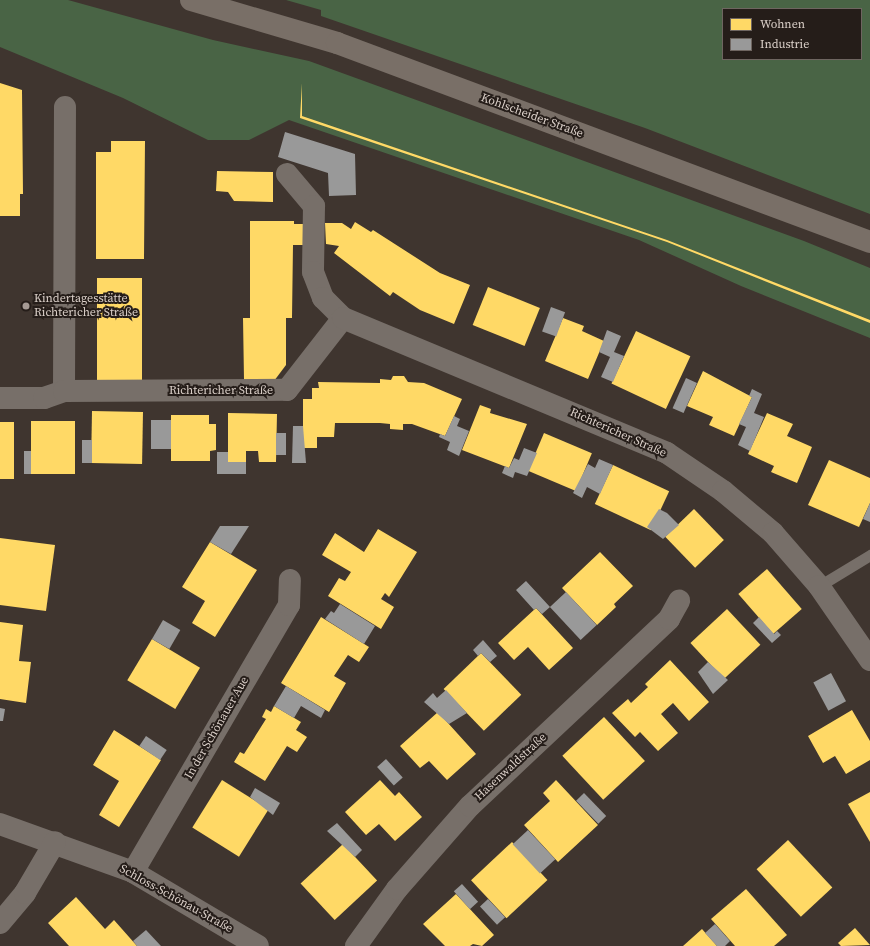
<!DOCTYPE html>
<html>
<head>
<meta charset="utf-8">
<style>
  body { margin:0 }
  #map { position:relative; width:870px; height:946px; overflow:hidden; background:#3f352f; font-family:"Source Serif 4",serif }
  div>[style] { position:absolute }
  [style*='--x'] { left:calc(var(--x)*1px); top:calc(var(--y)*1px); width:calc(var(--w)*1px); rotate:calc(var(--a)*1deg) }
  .green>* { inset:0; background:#496445 }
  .homes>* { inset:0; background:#ffd966; transform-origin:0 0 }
  .industry>* { inset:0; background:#999; transform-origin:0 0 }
  .service>* { height:11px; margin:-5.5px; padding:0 5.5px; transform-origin:5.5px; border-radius:5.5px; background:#776f69 }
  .minor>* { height:22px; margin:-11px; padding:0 11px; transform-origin:11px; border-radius:11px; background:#776f69 }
  .primary>* { height:22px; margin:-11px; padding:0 11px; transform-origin:11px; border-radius:11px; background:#796f67 }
  .dots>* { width:11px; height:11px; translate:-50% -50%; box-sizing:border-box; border:2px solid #251d19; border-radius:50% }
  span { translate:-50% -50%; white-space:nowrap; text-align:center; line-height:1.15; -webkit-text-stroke:4px #251d19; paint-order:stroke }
  .street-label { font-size:12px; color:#dcd1ca }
  .poi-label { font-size:12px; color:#dcd1ca }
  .left { translate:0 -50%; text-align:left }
  .legend { position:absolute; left:722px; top:8px; width:140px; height:52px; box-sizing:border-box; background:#251d19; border:1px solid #6e6560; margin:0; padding:5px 7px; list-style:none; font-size:12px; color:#dcd1ca }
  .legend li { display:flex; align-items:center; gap:8px; height:20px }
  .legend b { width:20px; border:1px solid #6e6560 }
</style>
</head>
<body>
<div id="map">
  <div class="green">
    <i style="clip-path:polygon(0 0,68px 0,213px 40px,309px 61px,804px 241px,870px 268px,870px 338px,741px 286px,639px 240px,289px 120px,249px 140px,208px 140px,123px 98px,0 47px)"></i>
    <i style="clip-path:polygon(evenodd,286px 0,870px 0,870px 214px,645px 128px,321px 16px,321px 10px,286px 0,723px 9px,861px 9px,861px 59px,723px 59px,723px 9px)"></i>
  </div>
  <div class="homes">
    <i style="clip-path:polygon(0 83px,22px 90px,23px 194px,20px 194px,20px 216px,0 216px)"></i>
    <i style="clip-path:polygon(302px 83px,302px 116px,667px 240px,870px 320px,870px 323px,667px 242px,300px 118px)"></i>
    <i style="clip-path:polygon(111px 141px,145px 141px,144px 259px,96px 259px,96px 152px,111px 152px)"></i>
    <i style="clip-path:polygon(217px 171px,273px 172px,273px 202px,234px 201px,228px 192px,216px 191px)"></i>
    <i style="clip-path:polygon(250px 221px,294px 221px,294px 224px,306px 224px,306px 245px,293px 245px,292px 318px,286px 318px,286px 365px,274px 381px,244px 380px,243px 318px,250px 318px)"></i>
    <i style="clip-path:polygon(355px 222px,371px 232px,373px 230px,440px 273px,470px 285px,454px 324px,420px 310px,393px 292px,390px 296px,334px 253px,339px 246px,326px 244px,325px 223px,342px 223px,351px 229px)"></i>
    <i style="left:97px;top:278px;width:45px;height:108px"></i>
    <i style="left:488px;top:287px;width:56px;height:41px;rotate:22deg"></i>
    <i style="clip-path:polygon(563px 318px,584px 326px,582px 331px,604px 341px,588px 379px,545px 361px)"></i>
    <i style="left:636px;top:331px;width:60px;height:58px;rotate:25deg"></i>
    <i style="clip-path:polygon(703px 371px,752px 397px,734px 436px,709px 425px,713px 417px,687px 406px)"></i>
    <i style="clip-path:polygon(393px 376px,404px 376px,408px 382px,424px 383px,462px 399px,445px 436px,412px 424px,403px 424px,403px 430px,390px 429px,390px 424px,380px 423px,335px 423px,334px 437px,317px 437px,317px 448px,303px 448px,303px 399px,312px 399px,312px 388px,319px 388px,318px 382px,380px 383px,380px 379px,391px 380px)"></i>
    <i style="clip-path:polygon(480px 405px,491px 409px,490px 413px,527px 424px,509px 468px,462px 450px)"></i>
    <i style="left:92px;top:411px;width:51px;height:52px;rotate:1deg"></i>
    <i style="clip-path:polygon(228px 413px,277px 414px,276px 462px,259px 462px,258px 451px,246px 451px,246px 462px,228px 462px)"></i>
    <i style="clip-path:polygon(767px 413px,793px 424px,787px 436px,812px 447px,797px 483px,771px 472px,774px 466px,748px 454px)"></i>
    <i style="clip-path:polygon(171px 415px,209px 415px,209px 424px,216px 424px,216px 450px,210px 451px,210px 461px,171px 461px)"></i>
    <i style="left:31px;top:421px;width:44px;height:53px"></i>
    <i style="left:0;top:422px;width:14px;height:57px"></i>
    <i style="left:544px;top:433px;width:52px;height:41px;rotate:23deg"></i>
    <i style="clip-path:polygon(829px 460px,870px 478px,870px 503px,859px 527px,808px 505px)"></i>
    <i style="left:613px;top:465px;width:62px;height:43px;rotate:25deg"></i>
    <i style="left:694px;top:509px;width:43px;height:40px;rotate:46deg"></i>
    <i style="clip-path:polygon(378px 529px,417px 552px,389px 597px,385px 593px,381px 599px,394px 607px,381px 629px,328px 596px,339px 578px,345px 581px,351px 572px,322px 555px,335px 533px,364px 552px)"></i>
    <i style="clip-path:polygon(0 538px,55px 545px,46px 611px,0 605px)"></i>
    <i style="clip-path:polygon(210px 542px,257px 570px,215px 637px,192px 623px,205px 601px,182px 587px)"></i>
    <i style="clip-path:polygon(600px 552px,633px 586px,614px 604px,616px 607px,597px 625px,562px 588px)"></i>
    <i style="left:767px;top:569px;width:53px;height:38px;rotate:49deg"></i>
    <i style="clip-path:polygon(536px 608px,573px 648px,549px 670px,528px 647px,514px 660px,498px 643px)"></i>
    <i style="left:727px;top:609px;width:49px;height:50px;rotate:47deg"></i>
    <i style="clip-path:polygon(321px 617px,369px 647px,359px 662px,348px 655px,334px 676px,346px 683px,329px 712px,281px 683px)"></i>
    <i style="clip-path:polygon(0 622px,23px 625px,19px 661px,31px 662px,26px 703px,0 699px)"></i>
    <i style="left:152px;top:639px;width:56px;height:48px;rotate:31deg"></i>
    <i style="left:481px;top:653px;width:58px;height:52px;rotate:46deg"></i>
    <i style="clip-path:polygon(670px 660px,709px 702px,689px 721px,673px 703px,661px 714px,678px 733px,658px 751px,640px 732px,635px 737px,612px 713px,628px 699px,631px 703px,648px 687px,645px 684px)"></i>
    <i style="clip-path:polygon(274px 706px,301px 722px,296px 730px,307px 737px,297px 752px,287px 746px,265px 781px,234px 762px,240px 752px,244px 754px,266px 719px,262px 717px,266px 709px,271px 712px)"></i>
    <i style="clip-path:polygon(852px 710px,870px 741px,870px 760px,846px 774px,835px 756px,823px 763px,808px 736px)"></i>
    <i style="clip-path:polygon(438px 712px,476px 754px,447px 780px,429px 761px,420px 768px,400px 746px)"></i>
    <i style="left:604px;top:717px;width:60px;height:57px;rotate:47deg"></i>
    <i style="clip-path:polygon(114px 730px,161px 760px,119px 827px,99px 815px,119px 781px,93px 765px)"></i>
    <i style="left:222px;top:780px;width:55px;height:56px;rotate:32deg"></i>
    <i style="clip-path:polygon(380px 780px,395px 796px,399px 792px,422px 817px,395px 841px,379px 824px,366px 835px,345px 812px)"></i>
    <i style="clip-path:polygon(556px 780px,598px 825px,558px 862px,524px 825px,550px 801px,543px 793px)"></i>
    <i style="clip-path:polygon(870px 792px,870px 842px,848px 804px)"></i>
    <i style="left:788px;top:840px;width:65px;height:43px;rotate:47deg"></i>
    <i style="left:512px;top:842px;width:52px;height:56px;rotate:47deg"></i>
    <i style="left:343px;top:844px;width:50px;height:58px;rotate:47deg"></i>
    <i style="clip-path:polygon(746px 889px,787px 935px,774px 946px,735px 946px,711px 919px)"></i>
    <i style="clip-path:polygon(456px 894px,494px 935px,482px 946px,473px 944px,470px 946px,445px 946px,423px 924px)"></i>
    <i style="clip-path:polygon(76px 897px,105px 929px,114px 920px,137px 946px,69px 946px,48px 923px)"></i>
    <i style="clip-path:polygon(855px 928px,870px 945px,841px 946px,838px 943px)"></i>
    <i style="clip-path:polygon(702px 929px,717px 946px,683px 946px)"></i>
  </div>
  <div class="industry">
    <i style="clip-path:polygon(285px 132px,355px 154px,356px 195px,329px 196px,328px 173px,278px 157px)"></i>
    <i style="left:551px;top:307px;width:15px;height:26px;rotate:20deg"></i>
    <i style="clip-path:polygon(607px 330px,621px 336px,614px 352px,624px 356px,613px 382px,601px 377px,610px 357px,599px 352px)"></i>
    <i style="left:686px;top:378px;width:12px;height:33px;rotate:24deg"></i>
    <i style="clip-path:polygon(752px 389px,762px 394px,754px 413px,764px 417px,750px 451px,738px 445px,746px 427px,739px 424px,752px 397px,749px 396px)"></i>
    <i style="clip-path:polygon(454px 416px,460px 419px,457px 426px,469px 431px,459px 456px,447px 450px,450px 442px,439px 437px,440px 434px,445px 436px)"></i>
    <i style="left:151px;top:420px;width:20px;height:29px"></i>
    <i style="clip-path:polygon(293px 426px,303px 426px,306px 463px,292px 463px)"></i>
    <i style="left:276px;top:433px;width:10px;height:22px"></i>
    <i style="left:82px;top:440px;width:10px;height:23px"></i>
    <i style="clip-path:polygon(524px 448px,537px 453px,527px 476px,515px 472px,513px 478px,502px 473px,505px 466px,509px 468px,514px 458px,519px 460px)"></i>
    <i style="left:24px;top:451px;width:7px;height:23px"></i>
    <i style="clip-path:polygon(217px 452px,228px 452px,228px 462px,246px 462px,246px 474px,217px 474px)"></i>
    <i style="clip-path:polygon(599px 459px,613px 465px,600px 494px,587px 487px,582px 498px,573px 493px,588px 464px,595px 468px)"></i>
    <i style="clip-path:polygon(870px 503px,870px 522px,863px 519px)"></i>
    <i style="clip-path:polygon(659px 509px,667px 513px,679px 525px,663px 539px,647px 527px)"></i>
    <i style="clip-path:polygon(220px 526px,249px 526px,231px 554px,210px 542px)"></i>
    <i style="clip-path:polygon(526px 581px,550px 607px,542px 614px,536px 608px,534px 610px,516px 590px)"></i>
    <i style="left:566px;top:592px;width:45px;height:22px;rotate:47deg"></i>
    <i style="clip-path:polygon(340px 604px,375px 626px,364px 644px,325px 619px,331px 611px,334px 613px)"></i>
    <i style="clip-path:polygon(759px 617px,774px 634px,777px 631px,781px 635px,772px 643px,753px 623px)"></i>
    <i style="left:163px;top:620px;width:20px;height:22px;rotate:30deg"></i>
    <i style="clip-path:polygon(483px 640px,497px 656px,490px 662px,481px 653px,478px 656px,473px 650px)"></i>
    <i style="clip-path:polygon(708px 662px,728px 680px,713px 694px,698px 672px)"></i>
    <i style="left:831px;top:673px;width:32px;height:20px;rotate:62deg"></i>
    <i style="clip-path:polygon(286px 686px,325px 710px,321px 718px,301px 706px,294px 718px,274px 706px)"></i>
    <i style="clip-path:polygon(446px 690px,467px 713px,449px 724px,424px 702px,433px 693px,437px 698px)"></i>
    <i style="clip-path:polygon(0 708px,5px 709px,3px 721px,0 721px)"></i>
    <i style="left:146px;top:736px;width:25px;height:12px;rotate:34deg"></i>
    <i style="left:386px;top:759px;width:25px;height:12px;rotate:48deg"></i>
    <i style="clip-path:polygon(255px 788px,280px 803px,273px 815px,250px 797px)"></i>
    <i style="left:584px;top:793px;width:32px;height:11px;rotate:46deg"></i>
    <i style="clip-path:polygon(337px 823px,362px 850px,355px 857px,327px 831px)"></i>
    <i style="left:528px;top:830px;width:40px;height:21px;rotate:47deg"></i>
    <i style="left:462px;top:884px;width:24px;height:11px;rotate:48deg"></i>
    <i style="left:488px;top:899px;width:25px;height:11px;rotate:47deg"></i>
    <i style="clip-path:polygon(715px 924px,730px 941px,725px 946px,717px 946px,705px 933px)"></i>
    <i style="clip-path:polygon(146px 930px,161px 946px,137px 946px,133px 941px)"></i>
  </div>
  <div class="service">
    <i style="--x:819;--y:586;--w:60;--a:-31.3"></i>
  </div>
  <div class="minor">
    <i style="--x:287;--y:174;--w:42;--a:49.8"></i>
    <i style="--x:314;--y:206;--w:66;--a:90.9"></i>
    <i style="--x:313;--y:272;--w:28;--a:69"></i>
    <i style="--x:323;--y:298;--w:28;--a:45"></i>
    <i style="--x:64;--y:391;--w:284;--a:-89.8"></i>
    <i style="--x:0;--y:398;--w:44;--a:0"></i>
    <i style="--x:44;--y:398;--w:21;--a:-19"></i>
    <i style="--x:64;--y:391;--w:223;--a:-0.3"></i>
    <i style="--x:287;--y:390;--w:91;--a:-52.1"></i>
    <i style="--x:343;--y:318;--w:351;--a:22.6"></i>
    <i style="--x:667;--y:453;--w:68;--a:34.2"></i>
    <i style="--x:723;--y:491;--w:65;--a:40"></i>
    <i style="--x:773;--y:533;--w:70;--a:49"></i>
    <i style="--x:819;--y:586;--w:90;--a:55.4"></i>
    <i style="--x:0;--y:824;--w:141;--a:19.8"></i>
    <i style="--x:133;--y:872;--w:145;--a:30.6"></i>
    <i style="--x:133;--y:872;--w:309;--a:-59.7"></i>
    <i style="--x:289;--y:605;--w:25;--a:-88"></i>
    <i style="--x:0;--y:923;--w:39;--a:-50"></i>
    <i style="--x:25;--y:893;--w:59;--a:-59.5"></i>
    <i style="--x:356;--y:946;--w:70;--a:-54.3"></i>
    <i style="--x:397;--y:889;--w:111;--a:-48.7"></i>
    <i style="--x:470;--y:806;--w:273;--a:-43.2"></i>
    <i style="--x:669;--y:619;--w:21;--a:-61"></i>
  </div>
  <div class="primary">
    <i style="--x:191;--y:0;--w:152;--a:16.4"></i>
    <i style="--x:337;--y:43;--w:569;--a:20.47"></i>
  </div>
  <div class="dots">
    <i style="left:26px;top:306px;background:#a59a94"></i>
  </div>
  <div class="street-label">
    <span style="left:532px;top:116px;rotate:20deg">Kohlscheider Straße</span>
    <span style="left:221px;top:391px">Richtericher Straße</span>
    <span style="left:618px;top:433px;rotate:24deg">Richtericher Straße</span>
    <span style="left:217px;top:728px;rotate:-60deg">In der Schönauer Aue</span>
    <span style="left:511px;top:767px;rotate:-43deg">Hasenwaldstraße</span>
    <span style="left:176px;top:899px;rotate:29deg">Schloss-Schönau-Straße</span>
  </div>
  <div class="poi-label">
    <span class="left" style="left:34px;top:306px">Kindertagesstätte<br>Richtericher Straße</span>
  </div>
  <ul class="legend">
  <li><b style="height:11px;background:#ffd966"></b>Wohnen</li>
  <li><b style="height:11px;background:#999"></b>Industrie</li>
  </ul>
</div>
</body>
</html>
